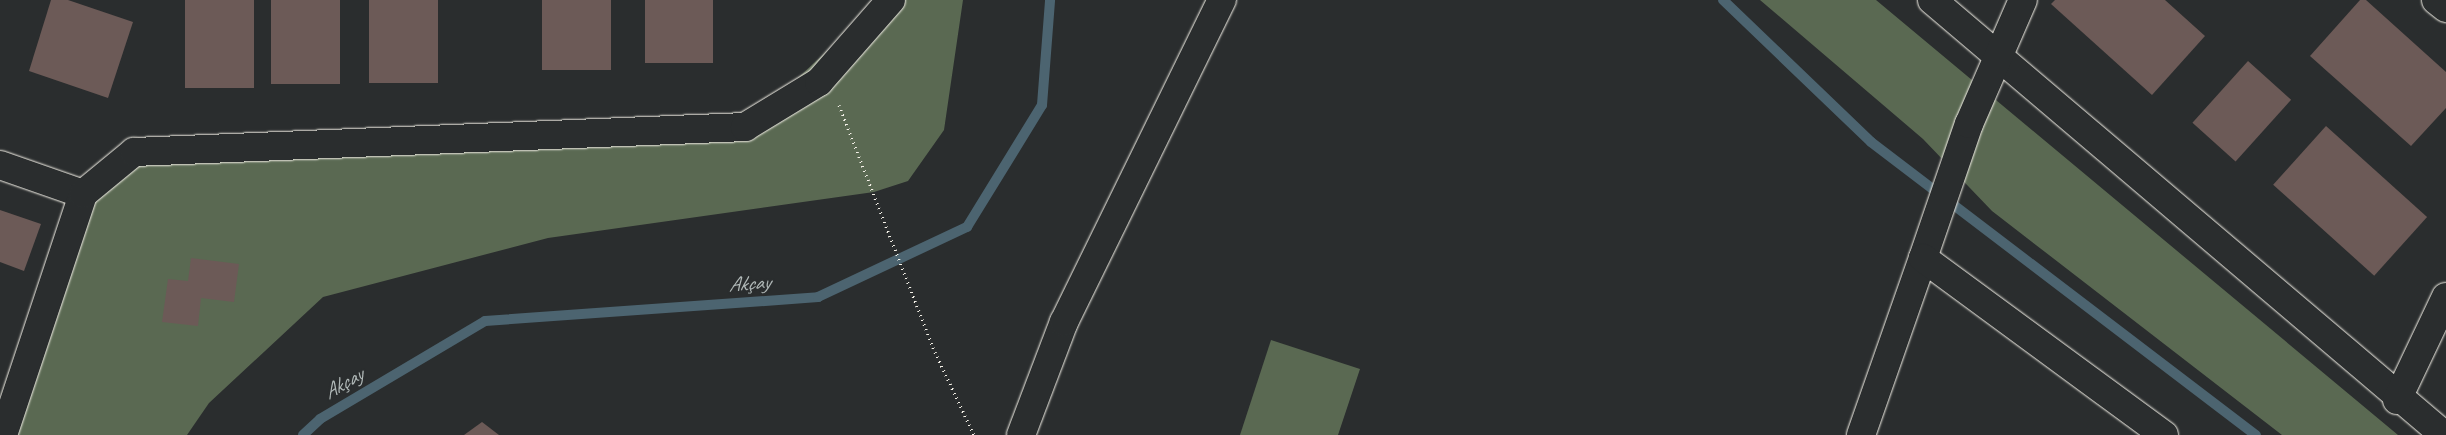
<!DOCTYPE html>
<html>
<head>
<meta charset="utf-8">
<style>
  body { margin:0 }
  #map { position:relative; width:2446px; height:435px; overflow:hidden; background:#2a2d2e; font-family:Caveat,sans-serif }
  div>[style] { position:absolute }
  [style*='--x'] { left:calc(var(--x)*1px); top:calc(var(--y)*1px); width:calc(var(--w)*1px); rotate:calc(var(--a)*1deg) }
  .green>* { inset:0; background:#5a6952 }
  .stream>* { height:10px; margin:-5px; padding:0 5px; transform-origin:5px; border-radius:5px; background:#4c6470 }
  .building>* { inset:0; background:#6c5a57; transform-origin:0 0 }
  .path>* { height:3px; margin-top:-1.5px; transform-origin:0; background:repeating-linear-gradient(90deg,#f4f1e8 0 1px,transparent 0 5px) }
  .roads { filter:drop-shadow(0 0 1px #f4f1e8) drop-shadow(0 0 1px #f4f1e8) }
  .street>* { height:28px; margin:-14px; padding:0 14px; transform-origin:14px; border-radius:14px; background:#2a2d2e }
  span { translate:-50% -50%; white-space:nowrap; text-align:center; line-height:1.15; -webkit-text-stroke:4.5px #2a2d2e; paint-order:stroke }
  .water-label { font-size:21px; color:#b1b9b8; font-style:italic }
</style>
</head>
<body>
<div id="map">
  <div class="green">
    <i style="clip-path:polygon(882px 0,963px 0,944px 130px,908px 181px,874px 192px,548px 238px,323px 297px,209px 403px,187px 435px,3px 435px,83px 194px,134px 152px,745px 127px)"></i>
    <i style="clip-path:polygon(1760px 0,1876px 0,2398px 435px,2282px 435px,1992px 211px,1923px 139px)"></i>
    <i style="clip-path:polygon(1271px 340px,1360px 369px,1338px 435px,1240px 435px)"></i>
  </div>
  <div class="stream">
    <i style="--x:1723;--y:0;--w:205;--a:43.8"></i>
    <i style="--x:1871;--y:142;--w:484;--a:37.3"></i>
    <i style="--x:303;--y:435;--w:23;--a:-43"></i>
    <i style="--x:320;--y:419;--w:192;--a:-30.7"></i>
    <i style="--x:485;--y:321;--w:334;--a:-4.1"></i>
    <i style="--x:818;--y:297;--w:165;--a:-25.2"></i>
    <i style="--x:967;--y:227;--w:143;--a:-58.4"></i>
    <i style="--x:1042;--y:105;--w:105;--a:-85.6"></i>
  </div>
  <div class="building">
    <i style="clip-path:polygon(51px 0,68px 0,133px 22px,108px 98px,29px 71px)"></i>
    <i style="left:185px;top:0;width:69px;height:88px"></i>
    <i style="left:271px;top:0;width:69px;height:84px"></i>
    <i style="left:369px;top:0;width:69px;height:83px"></i>
    <i style="left:542px;top:0;width:69px;height:70px"></i>
    <i style="left:645px;top:0;width:68px;height:63px"></i>
    <i style="clip-path:polygon(2055px 0,2165px 0,2205px 36px,2152px 95px,2051px 4px)"></i>
    <i style="clip-path:polygon(2360px 0,2366px 0,2446px 72px,2446px 108px,2411px 146px,2310px 56px)"></i>
    <i style="left:2248px;top:61px;width:58px;height:83px;rotate:42deg"></i>
    <i style="left:2326px;top:126px;width:136px;height:79px;rotate:42deg"></i>
    <i style="clip-path:polygon(0 210px,41px 224px,24px 271px,0 262px)"></i>
    <i style="clip-path:polygon(191px 258px,239px 264px,234px 302px,201px 298px,198px 326px,162px 322px,168px 279px,188px 281px)"></i>
    <i style="clip-path:polygon(482px 422px,499px 435px,464px 435px)"></i>
  </div>
  <div class="path">
    <i style="--x:839;--y:105;--w:265;--a:68.8"></i>
    <i style="--x:935;--y:352;--w:92;--a:64.8"></i>
  </div>
  <div class="roads">
    <div class="street">
      <i style="--x:1932;--y:0;--w:672;--a:40.35"></i>
      <i style="--x:2436;--y:0;--w:13;--a:39"></i>
      <i style="--x:0;--y:165;--w:88;--a:19.3"></i>
      <i style="--x:1923;--y:258;--w:142;--a:-71.1"></i>
      <i style="--x:1969;--y:124;--w:135;--a:-66.5"></i>
      <i style="--x:2397;--y:400;--w:114;--a:-64.6"></i>
      <i style="--x:3;--y:435;--w:254;--a:-71.6"></i>
      <i style="--x:83;--y:194;--w:66;--a:-39.5"></i>
      <i style="--x:134;--y:152;--w:612;--a:-2.34"></i>
      <i style="--x:745;--y:127;--w:87;--a:-31.3"></i>
      <i style="--x:819;--y:82;--w:109;--a:-48.7"></i>
      <i style="--x:1021;--y:435;--w:121;--a:-69.2"></i>
      <i style="--x:1064;--y:322;--w:359;--a:-63.9"></i>
      <i style="--x:1861;--y:435;--w:188;--a:-70.7"></i>
      <i style="--x:1923;--y:258;--w:299;--a:36.3"></i>
    </div>
  </div>
  <div class="water-label">
    <span style="left:749px;top:283px;rotate:-4deg">Akçay</span>
    <span style="left:343px;top:383px;rotate:-30deg">Akçay</span>
  </div>
</div>
</body>
</html>
